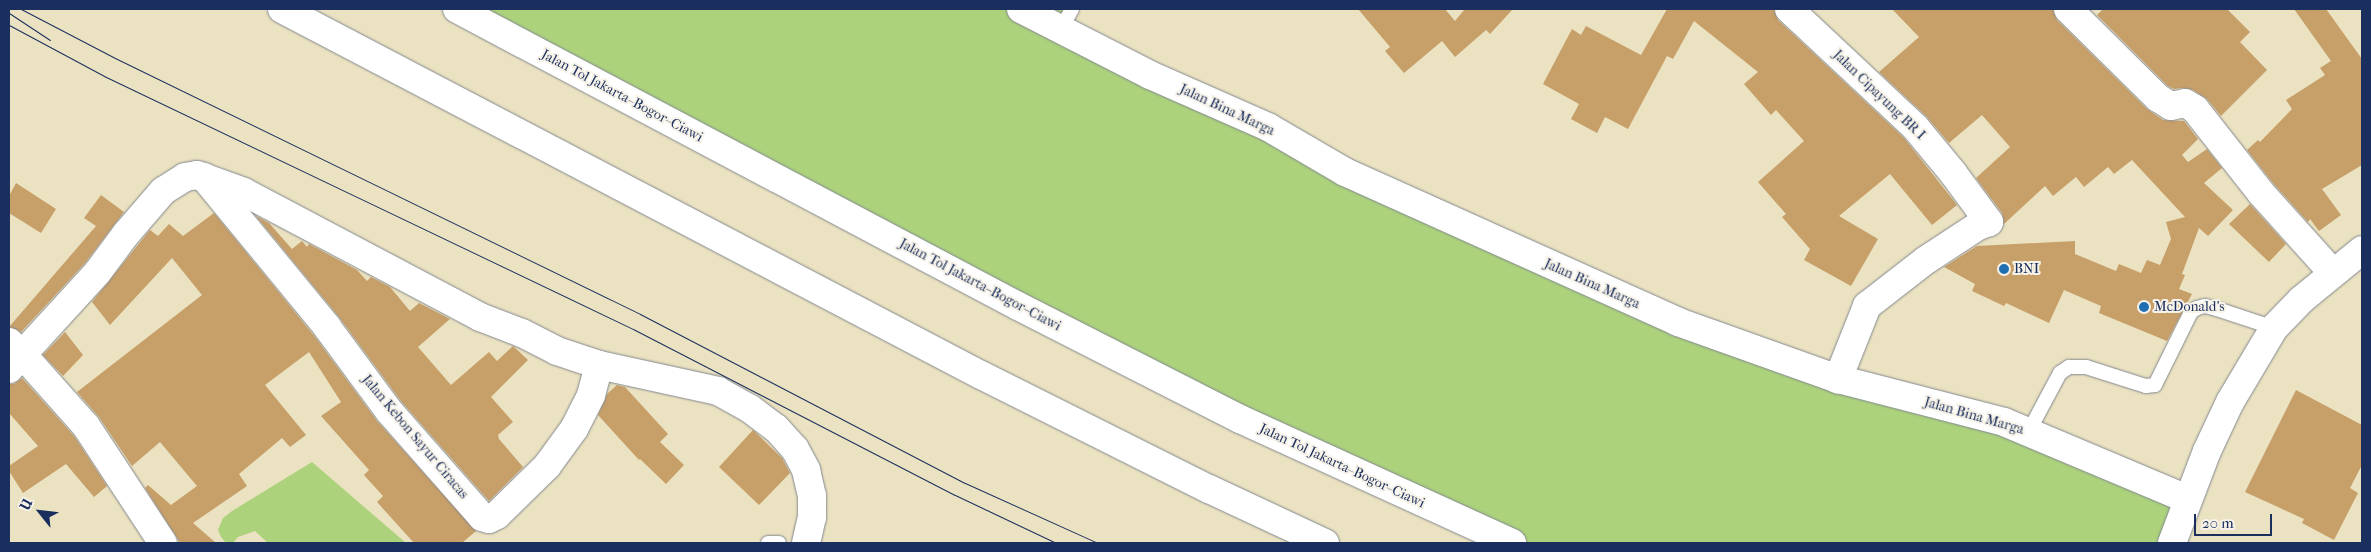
<!DOCTYPE html>
<html>
<head>
<meta charset="utf-8">
<style>
  body { margin:0 }
  #map { position:relative; width:2371px; height:552px; overflow:hidden; background:#ebe2c1; font-family:"IM FELL French Canon",serif }
  div>[style] { position:absolute }
  [style*='--x'] { left:calc(var(--x)*1px); top:calc(var(--y)*1px); width:calc(var(--w)*1px); rotate:calc(var(--a)*1deg) }
  .green>* { inset:0; background:#acd27c }
  .building>* { inset:0; background:#c79f69 }
  .roads { filter:drop-shadow(0 0 1px #838890) drop-shadow(0 0 1px #838890) }
  .service>* { height:14px; margin:-7px; padding:0 7px; transform-origin:7px; border-radius:7px; background:#fff }
  .minor>* { height:28px; margin:-14px; padding:0 14px; transform-origin:14px; border-radius:14px; background:#fff }
  .tertiary>* { height:28px; margin:-14px; padding:0 14px; transform-origin:14px; border-radius:14px; background:#fff }
  .motorway>* { height:28px; margin:-14px; padding:0 14px; transform-origin:14px; border-radius:14px; background:#fff }
  .tram>* { height:1px; margin:-0.5px; padding:0 0.5px; transform-origin:0.5px; border-radius:0.5px; background:#1b2f5e }
  .dots>* { width:14px; height:14px; translate:-50% -50%; box-sizing:border-box; border:2px solid #f7f3e8; border-radius:50% }
  span { translate:-50% -50%; white-space:nowrap; text-align:center; line-height:1.15; -webkit-text-stroke:4px #f7f3e8; paint-order:stroke }
  .street-label { font-size:14px; color:#1b2f5e }
  .poi-label { font-size:14px; color:#1b2f5e }
  .left { translate:0 -50%; text-align:left }
  .frame { position:absolute; inset:0; border:10px solid #1b2f5e; pointer-events:none }
  .north { position:absolute; left:15px; top:487px; width:50px; height:50px; -webkit-text-stroke:4px #f7f3e8; paint-order:stroke; rotate:299deg; font-size:14px; font-weight:700; line-height:20px; text-align:center; color:#1b2f5e }
  .north::after { content:''; display:block; margin:auto; width:18px; height:22px; background:#1b2f5e; clip-path:polygon(50% 0,100% 100%,50% 72%,0 100%) }
  .scale { position:absolute; left:2194px; top:514px; width:78px; height:22px; box-sizing:border-box; border:2px solid #1b2f5e; border-top:0; padding-left:6px; font-size:15px; line-height:18px; white-space:nowrap; color:#1b2f5e; -webkit-text-stroke:4px #f7f3e8; paint-order:stroke }
</style>
</head>
<body>
<div id="map">
  <div class="green">
    <i style="clip-path:polygon(457px 9px,1072px 9px,1060px 30px,1522px 253px,2187px 499px,2171px 543px,1512px 543px)"></i>
    <i style="clip-path:polygon(312px 462px,406px 543px,268px 543px,255px 531px,238px 537px,233px 543px,226px 543px,221px 537px,218px 530px,223px 518px,232px 511px)"></i>
  </div>
  <div class="building">
    <i style="clip-path:polygon(1358px 9px,1445px 9px,1455px 21px,1464px 10px,1462px 9px,1513px 9px,1490px 34px,1486px 30px,1455px 57px,1442px 41px,1404px 73px,1385px 51px,1390px 47px)"></i>
    <i style="clip-path:polygon(1667px 9px,1774px 9px,1778px 20px,1904px 138px,1957px 205px,1932px 225px,1890px 174px,1839px 216px,1878px 239px,1851px 286px,1804px 260px,1810px 249px,1782px 217px,1786px 214px,1758px 182px,1804px 141px,1776px 110px,1771px 115px,1744px 84px,1758px 72px,1694px 21px,1673px 59px,1667px 56px,1628px 129px,1605px 117px,1597px 133px,1571px 119px,1579px 104px,1543px 84px,1572px 29px,1581px 35px,1586px 26px,1641px 55px)"></i>
    <i style="clip-path:polygon(1892px 9px,2053px 9px,2057px 20px,2147px 109px,2163px 120px,2184px 121px,2198px 139px,2182px 155px,2188px 162px,2207px 149px,2222px 168px,2204px 183px,2233px 210px,2208px 236px,2199px 228px,2182px 274px,2185px 275px,2179px 289px,2192px 294px,2167px 341px,2099px 313px,2101px 306px,2064px 290px,2049px 323px,2006px 303px,2004px 306px,1972px 291px,1975px 284px,1944px 267px,1977px 246px,2075px 241px,2075px 254px,2116px 271px,2119px 264px,2141px 273px,2147px 260px,2160px 265px,2171px 239px,2166px 222px,2185px 217px,2132px 160px,2114px 174px,2108px 167px,2084px 187px,2076px 177px,2053px 196px,2045px 186px,2004px 224px,2002px 213px,1976px 178px,2010px 147px,1982px 115px,1949px 143px,1926px 116px,1879px 72px,1919px 37px)"></i>
    <i style="clip-path:polygon(2103px 9px,2227px 9px,2250px 32px,2240px 42px,2267px 70px,2221px 116px,2207px 99px,2193px 90px,2182px 88px,2174px 89px,2168px 86px,2097px 15px)"></i>
    <i style="clip-path:polygon(2294px 9px,2326px 9px,2362px 59px,2362px 165px,2322px 189px,2341px 215px,2319px 231px,2310px 219px,2308px 222px,2273px 183px,2247px 150px,2258px 140px,2260px 142px,2292px 109px,2286px 100px,2325px 75px,2320px 68px,2331px 61px)"></i>
    <i style="clip-path:polygon(16px 183px,56px 209px,41px 233px,9px 213px,9px 196px)"></i>
    <i style="clip-path:polygon(101px 195px,124px 212px,85px 263px,21px 332px,9px 327px,96px 226px,84px 218px)"></i>
    <i style="clip-path:polygon(2250px 204px,2286px 244px,2269px 262px,2229px 224px)"></i>
    <i style="clip-path:polygon(214px 213px,315px 337px,377px 421px,476px 531px,462px 543px,414px 543px,377px 502px,383px 496px,364px 475px,369px 470px,321px 416px,341px 402px,309px 352px,265px 385px,306px 435px,290px 447px,282px 438px,239px 474px,247px 486px,193px 523px,216px 543px,180px 543px,145px 488px,148px 485px,171px 505px,197px 486px,160px 442px,132px 466px,99px 417px,77px 392px,202px 295px,172px 258px,110px 325px,92px 302px,150px 230px,158px 236px,169px 224px,183px 236px)"></i>
    <i style="clip-path:polygon(256px 216px,269px 223px,292px 249px,302px 241px,307px 247px,309px 244px,357px 270px,367px 281px,371px 277px,390px 287px,410px 311px,419px 303px,450px 319px,418px 347px,451px 385px,489px 352px,497px 361px,513px 346px,528px 360px,491px 397px,513px 422px,498px 435px,499px 439px,523px 467px,489px 501px,401px 401px,339px 317px)"></i>
    <i style="clip-path:polygon(65px 332px,83px 355px,63px 376px,43px 355px)"></i>
    <i style="clip-path:polygon(22px 378px,74px 436px,107px 486px,94px 497px,66px 464px,23px 493px,9px 471px,9px 466px,38px 446px,9px 413px,9px 384px,14px 384px)"></i>
    <i style="clip-path:polygon(617px 385px,625px 387px,668px 434px,660px 442px,684px 465px,666px 484px,640px 459px,639px 460px,598px 415px,607px 394px)"></i>
    <i style="clip-path:polygon(2296px 390px,2362px 425px,2362px 465px,2350px 488px,2358px 493px,2334px 540px,2302px 523px,2304px 519px,2245px 492px)"></i>
    <i style="clip-path:polygon(753px 430px,782px 458px,790px 473px,759px 505px,719px 467px)"></i>
  </div>
  <div class="roads">
    <div class="service">
      <i style="--x:1060;--y:30;--w:24;--a:-60"></i>
      <i style="--x:2029;--y:431;--w:66;--a:-61.9"></i>
      <i style="--x:2060;--y:373;--w:11;--a:-34"></i>
      <i style="--x:2069;--y:367;--w:17;--a:0"></i>
      <i style="--x:2086;--y:367;--w:63;--a:17.6"></i>
      <i style="--x:2146;--y:386;--w:9;--a:-6"></i>
      <i style="--x:2155;--y:385;--w:81;--a:-63.7"></i>
      <i style="--x:2191;--y:312;--w:7;--a:-34"></i>
      <i style="--x:2197;--y:308;--w:8;--a:-14"></i>
      <i style="--x:2205;--y:306;--w:12;--a:14"></i>
      <i style="--x:2217;--y:309;--w:60;--a:18.4"></i>
      <i style="--x:768;--y:543;--w:11;--a:0"></i>
    </div>
    <div class="minor">
      <i style="--x:1789;--y:9;--w:173;--a:43.1"></i>
      <i style="--x:1915;--y:127;--w:60;--a:50.4"></i>
      <i style="--x:1953;--y:173;--w:61;--a:53.7"></i>
      <i style="--x:1989;--y:222;--w:12;--a:160"></i>
      <i style="--x:1978;--y:226;--w:62;--a:146.8"></i>
      <i style="--x:1926;--y:260;--w:75;--a:142.1"></i>
      <i style="--x:1867;--y:306;--w:79;--a:111.7"></i>
      <i style="--x:2068;--y:9;--w:127;--a:44.7"></i>
      <i style="--x:2158;--y:98;--w:15;--a:32"></i>
      <i style="--x:2171;--y:106;--w:14;--a:-12"></i>
      <i style="--x:2185;--y:103;--w:12;--a:31"></i>
      <i style="--x:2195;--y:109;--w:107;--a:51.8"></i>
      <i style="--x:2261;--y:193;--w:108;--a:48"></i>
      <i style="--x:204;--y:177;--w:194;--a:50.6"></i>
      <i style="--x:327;--y:327;--w:104;--a:53.6"></i>
      <i style="--x:389;--y:411;--w:141;--a:48.7"></i>
      <i style="--x:482;--y:517;--w:7;--a:16"></i>
      <i style="--x:489;--y:519;--w:9;--a:-27"></i>
      <i style="--x:497;--y:515;--w:70;--a:-44.4"></i>
      <i style="--x:547;--y:466;--w:46;--a:-53.9"></i>
      <i style="--x:574;--y:429;--w:38;--a:-63"></i>
      <i style="--x:591;--y:395;--w:31;--a:-75"></i>
      <i style="--x:9;--y:342;--w:18;--a:43"></i>
      <i style="--x:22;--y:354;--w:96;--a:48.4"></i>
      <i style="--x:86;--y:426;--w:140;--a:56.7"></i>
      <i style="--x:9;--y:369;--w:130;--a:-47.5"></i>
      <i style="--x:97;--y:273;--w:49;--a:-53.4"></i>
      <i style="--x:126;--y:234;--w:57;--a:-49.3"></i>
      <i style="--x:163;--y:191;--w:26;--a:-32"></i>
      <i style="--x:185;--y:177;--w:12;--a:-9"></i>
      <i style="--x:197;--y:175;--w:50;--a:19.9"></i>
      <i style="--x:244;--y:192;--w:267;--a:27.9"></i>
      <i style="--x:480;--y:317;--w:45;--a:20.9"></i>
      <i style="--x:522;--y:333;--w:39;--a:27"></i>
      <i style="--x:557;--y:351;--w:44;--a:18.4"></i>
      <i style="--x:599;--y:365;--w:122;--a:12.3"></i>
      <i style="--x:718;--y:391;--w:35;--a:29"></i>
      <i style="--x:749;--y:408;--w:34;--a:37"></i>
      <i style="--x:776;--y:428;--w:28;--a:48"></i>
      <i style="--x:795;--y:449;--w:24;--a:62"></i>
      <i style="--x:806;--y:470;--w:27;--a:77"></i>
      <i style="--x:812;--y:496;--w:21;--a:90"></i>
      <i style="--x:812;--y:517;--w:27;--a:103"></i>
    </div>
    <div class="tertiary">
      <i style="--x:1021;--y:9;--w:145;--a:27.1"></i>
      <i style="--x:1150;--y:75;--w:129;--a:23.8"></i>
      <i style="--x:1268;--y:127;--w:89;--a:30.3"></i>
      <i style="--x:1345;--y:172;--w:365;--a:24.2"></i>
      <i style="--x:1678;--y:322;--w:170;--a:19.6"></i>
      <i style="--x:1838;--y:379;--w:171;--a:14.5"></i>
      <i style="--x:2004;--y:422;--w:199;--a:22.8"></i>
      <i style="--x:2172;--y:543;--w:98;--a:-69.2"></i>
      <i style="--x:2207;--y:451;--w:54;--a:-64.9"></i>
      <i style="--x:2230;--y:402;--w:86;--a:-59.3"></i>
      <i style="--x:2274;--y:328;--w:39;--a:-46"></i>
      <i style="--x:2301;--y:300;--w:79;--a:-39.3"></i>
    </div>
    <div class="motorway">
      <i style="--x:282;--y:9;--w:789;--a:27.64"></i>
      <i style="--x:981;--y:375;--w:255;--a:26.6"></i>
      <i style="--x:1209;--y:489;--w:128;--a:25"></i>
      <i style="--x:457;--y:9;--w:635;--a:27.9"></i>
      <i style="--x:1018;--y:306;--w:249;--a:27"></i>
      <i style="--x:1240;--y:419;--w:299;--a:24.5"></i>
    </div>
  </div>
  <div class="tram">
    <i style="--x:21;--y:9;--w:106;--a:27.5"></i>
    <i style="--x:115;--y:58;--w:584;--a:25.99"></i>
    <i style="--x:640;--y:314;--w:366;--a:27.5"></i>
    <i style="--x:965;--y:483;--w:146;--a:24.3"></i>
    <i style="--x:9;--y:13;--w:49;--a:33.4"></i>
    <i style="--x:9;--y:25;--w:108;--a:28.2"></i>
    <i style="--x:104;--y:76;--w:586;--a:25.56"></i>
    <i style="--x:633;--y:329;--w:362;--a:27.3"></i>
    <i style="--x:955;--y:495;--w:112;--a:25.4"></i>
  </div>
  <div class="dots">
    <i style="left:2004px;top:269px;background:#1f6fb2"></i>
    <i style="left:2144px;top:307px;background:#1f6fb2"></i>
  </div>
  <div class="street-label">
    <span style="left:1879px;top:95px;rotate:44deg">Jalan Cipayung BR I</span>
    <span style="left:622px;top:96px;rotate:28deg">Jalan Tol Jakarta–Bogor–Ciawi</span>
    <span style="left:1227px;top:110px;rotate:25deg">Jalan Bina Marga</span>
    <span style="left:1592px;top:284px;rotate:24deg">Jalan Bina Marga</span>
    <span style="left:980px;top:285px;rotate:28deg">Jalan Tol Jakarta–Bogor–Ciawi</span>
    <span style="left:1974px;top:416px;rotate:16deg">Jalan Bina Marga</span>
    <span style="left:415px;top:437px;rotate:50deg">Jalan Kebon Sayur Ciracas</span>
    <span style="left:1342px;top:466px;rotate:25deg">Jalan Tol Jakarta–Bogor–Ciawi</span>
  </div>
  <div class="poi-label">
    <span class="left" style="left:2014px;top:269px">BNI</span>
    <span class="left" style="left:2154px;top:307px">McDonald's</span>
  </div>
  <div class="frame"></div>
  <div class="north">U</div>
  <div class="scale">20 m</div>
</div>
</body>
</html>
